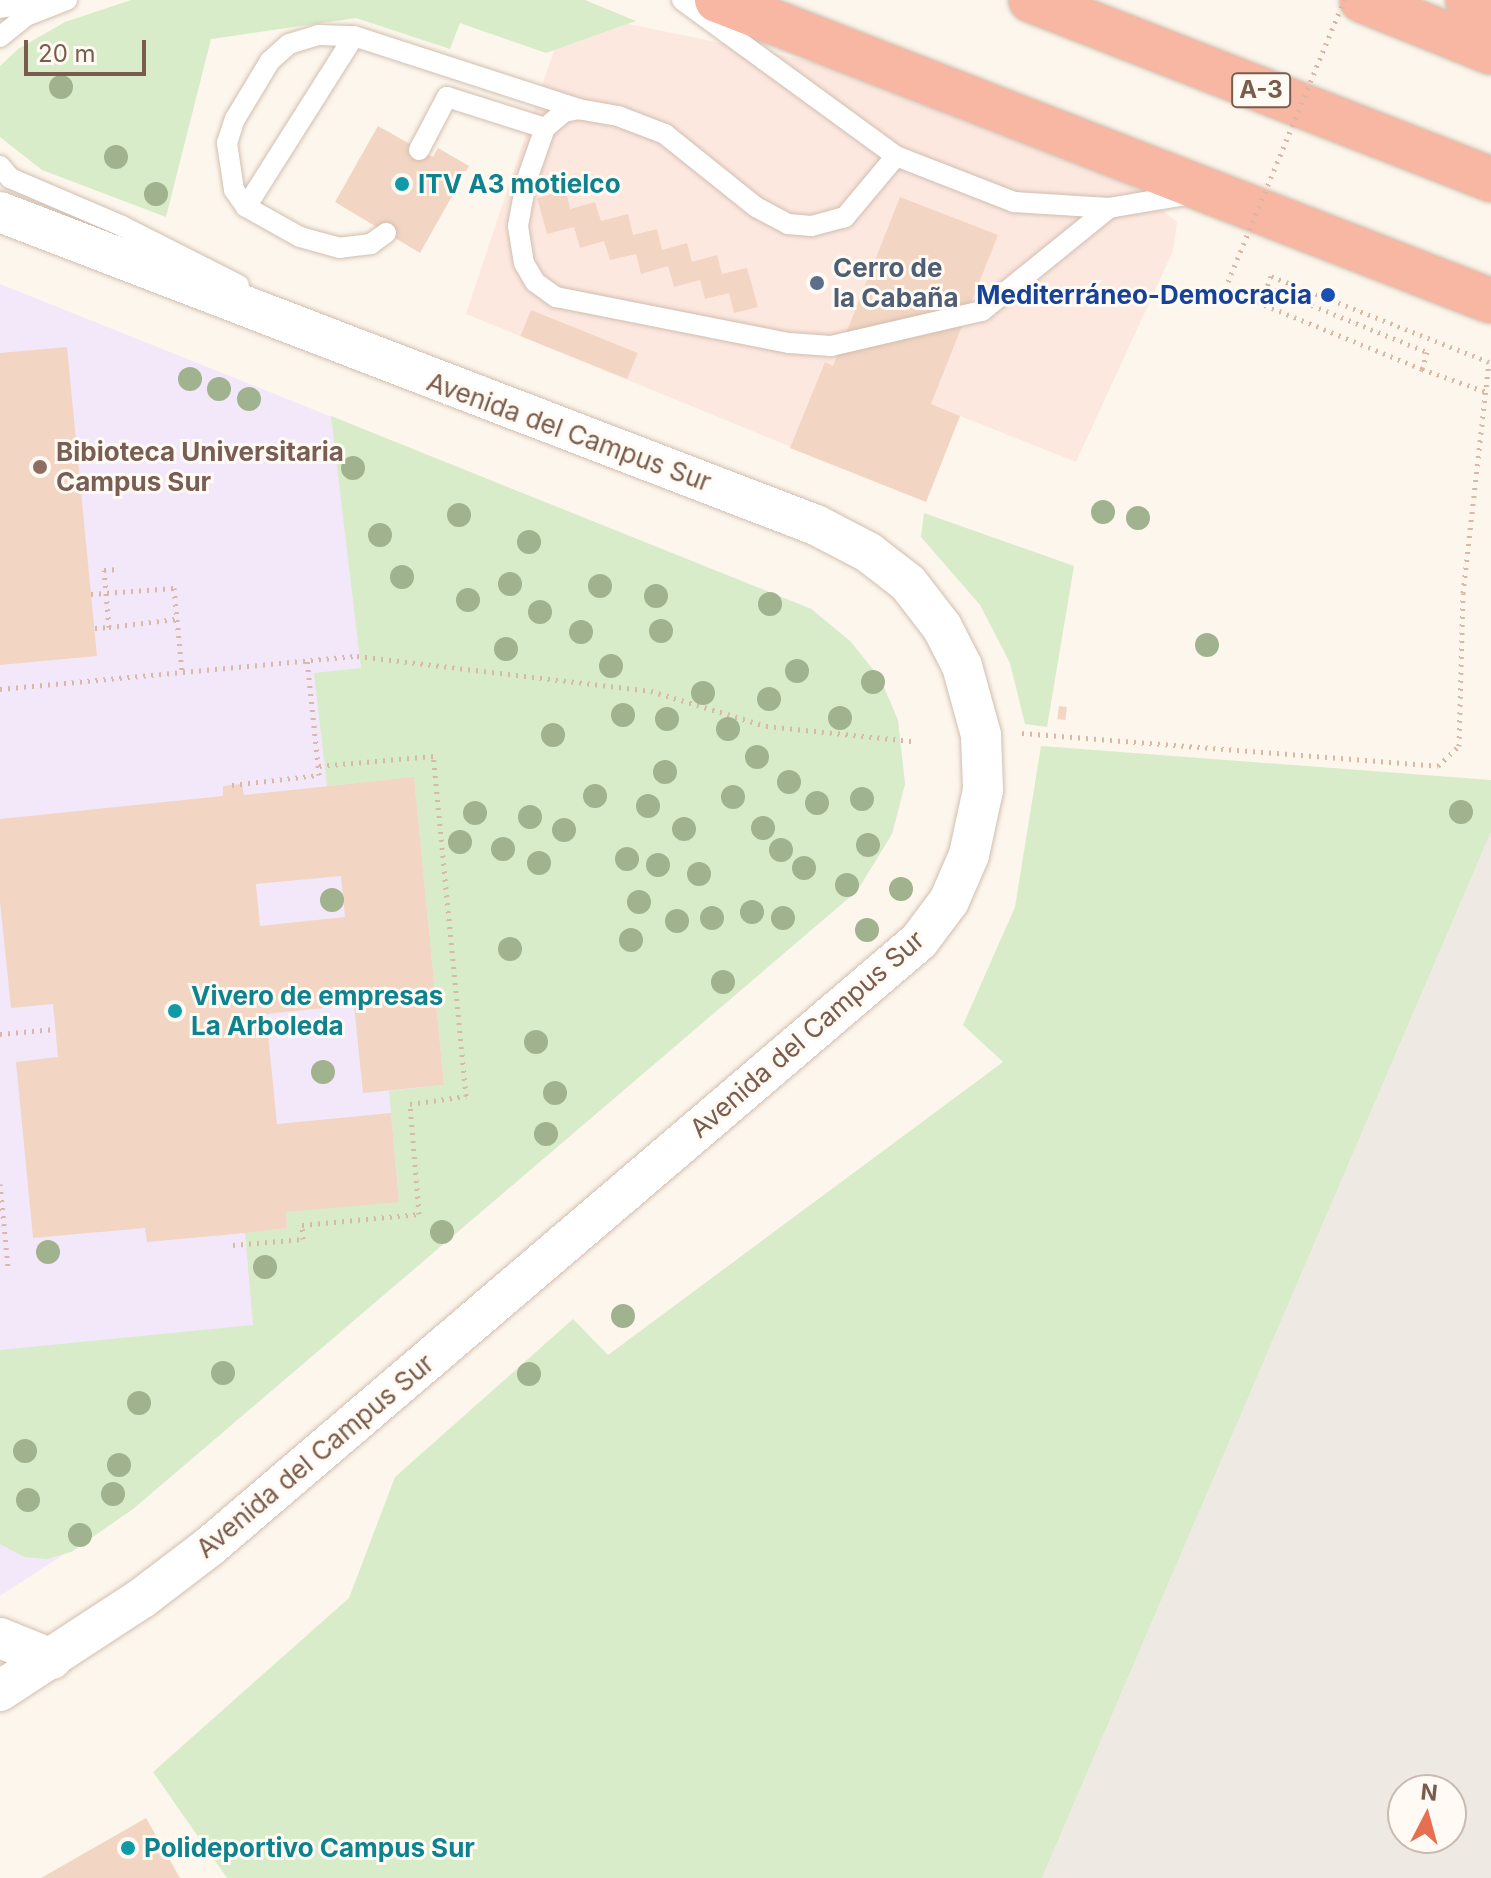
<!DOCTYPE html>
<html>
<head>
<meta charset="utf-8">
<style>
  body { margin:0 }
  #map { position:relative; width:1491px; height:1878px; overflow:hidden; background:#fdf6ec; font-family:Inter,sans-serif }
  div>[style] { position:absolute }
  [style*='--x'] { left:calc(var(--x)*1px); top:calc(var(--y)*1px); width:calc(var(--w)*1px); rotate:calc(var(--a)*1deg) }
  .commercial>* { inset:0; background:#fde8e0 }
  .industrial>* { inset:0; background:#efe9e4 }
  .education>* { inset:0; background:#f3e8fa }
  .green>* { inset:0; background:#d8ecc9 }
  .building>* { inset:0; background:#f3d5c3; transform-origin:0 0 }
  .path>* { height:5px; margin-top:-2.5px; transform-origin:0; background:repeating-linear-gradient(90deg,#d9b8a5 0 2px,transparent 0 8px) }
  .roads { filter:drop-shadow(0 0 2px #d1beb0) drop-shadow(0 0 2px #d1beb0) }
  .lane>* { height:20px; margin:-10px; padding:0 10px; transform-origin:10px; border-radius:10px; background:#fff }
  .street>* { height:40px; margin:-20px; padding:0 20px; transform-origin:20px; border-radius:20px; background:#fff }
  .highway>* { height:44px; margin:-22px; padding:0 22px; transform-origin:22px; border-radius:22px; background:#f7b7a3 }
  .path-bridge>* { height:5px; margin-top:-2.5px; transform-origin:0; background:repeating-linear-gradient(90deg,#d9b8a5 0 2px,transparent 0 8px) }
  .trees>* { width:24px; height:24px; margin:-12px; border-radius:50%; background:#a0b28e }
  .dots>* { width:22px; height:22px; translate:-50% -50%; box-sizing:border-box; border:4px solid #fffaf3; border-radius:50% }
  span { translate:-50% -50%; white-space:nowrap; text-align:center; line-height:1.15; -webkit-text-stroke:6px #fffaf3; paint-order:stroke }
  .shield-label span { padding:2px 6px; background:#fffaf3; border:2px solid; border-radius:6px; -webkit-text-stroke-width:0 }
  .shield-label { font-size:24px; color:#7a5c4d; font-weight:700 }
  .culture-label { font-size:26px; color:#0d838f; font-weight:700 }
  .left { translate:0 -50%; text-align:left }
  .service-label { font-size:26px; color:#4e5e75; font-weight:700 }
  .transit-label { font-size:26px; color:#164399; font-weight:700 }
  .right { translate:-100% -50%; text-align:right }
  .street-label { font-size:26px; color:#7a5c4d }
  .education-label { font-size:26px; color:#785e54; font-weight:700 }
  .north { position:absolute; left:1387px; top:1774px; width:80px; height:80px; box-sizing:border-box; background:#fffaf3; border:2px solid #cabbb1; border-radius:50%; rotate:6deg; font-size:22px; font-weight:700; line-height:32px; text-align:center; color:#7a5c4d }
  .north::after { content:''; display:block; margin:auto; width:28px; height:36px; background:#e76f51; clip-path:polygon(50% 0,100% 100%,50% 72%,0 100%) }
  .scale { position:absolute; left:24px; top:40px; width:122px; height:36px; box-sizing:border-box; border:4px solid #7a5c4d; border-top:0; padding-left:10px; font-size:24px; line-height:28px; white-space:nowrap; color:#7a5c4d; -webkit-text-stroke:6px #fffaf3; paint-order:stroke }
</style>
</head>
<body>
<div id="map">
  <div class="commercial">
    <i style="clip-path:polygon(628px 24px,829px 65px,1123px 178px,1177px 222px,1173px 251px,1076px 462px,960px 416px,926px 502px,466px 314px,554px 50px)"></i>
  </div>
  <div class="industrial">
    <i style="clip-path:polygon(evenodd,1491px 832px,1491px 1878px,1042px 1878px,1491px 832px,1403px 1790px,1451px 1790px,1451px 1838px,1403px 1838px,1403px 1790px)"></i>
  </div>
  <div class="education">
    <i style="clip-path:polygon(0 284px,812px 609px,850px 641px,880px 678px,898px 720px,905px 784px,892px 834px,857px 891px,133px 1509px,0 1596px)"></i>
  </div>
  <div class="green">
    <i style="clip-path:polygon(131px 0,585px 0,636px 21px,546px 53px,460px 23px,450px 49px,356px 18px,211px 39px,166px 217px,42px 170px,0 137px,0 66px,18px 49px,65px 22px)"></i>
    <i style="clip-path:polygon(331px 416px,811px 609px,850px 641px,880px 678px,898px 720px,905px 784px,892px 834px,857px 891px,133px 1509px,71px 1552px,47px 1559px,24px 1557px,0 1544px,0 1350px,253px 1325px,245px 1233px,287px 1228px,286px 1212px,399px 1201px,389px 1091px,444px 1085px,414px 778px,327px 786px,314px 673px,361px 668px)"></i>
    <i style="clip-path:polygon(924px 513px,1074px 566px,1047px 727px,1025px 724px,1010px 663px,980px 605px,921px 537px)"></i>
    <i style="clip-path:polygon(1041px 746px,1491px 780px,1491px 832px,1042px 1878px,227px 1878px,153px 1772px,349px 1598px,395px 1477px,573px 1319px,608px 1355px,1003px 1062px,963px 1025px,1015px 907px)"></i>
  </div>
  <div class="building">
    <i style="clip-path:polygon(378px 126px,433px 157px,438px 148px,469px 166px,420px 253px,335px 202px)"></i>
    <i style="clip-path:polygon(566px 190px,570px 209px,595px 202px,601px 221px,628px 214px,633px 235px,657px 229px,662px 250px,687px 243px,692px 262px,717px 255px,722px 274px,747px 268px,758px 307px,734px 313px,729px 293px,705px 299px,700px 280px,674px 287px,668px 266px,641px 274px,636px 254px,610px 260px,604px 241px,580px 248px,574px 227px,547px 234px,537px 198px)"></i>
    <i style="clip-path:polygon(900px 197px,998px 235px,931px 404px,960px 416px,926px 502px,790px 448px,825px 362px,833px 366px)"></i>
    <i style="left:531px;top:310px;width:115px;height:28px;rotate:22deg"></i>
    <i style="clip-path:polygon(67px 347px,97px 656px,0 665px,0 353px)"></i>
    <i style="left:1059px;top:706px;width:8px;height:13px;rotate:7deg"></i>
    <i style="clip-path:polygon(evenodd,414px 777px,444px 1085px,363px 1093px,354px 1005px,266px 1014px,277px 1124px,391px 1113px,399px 1202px,286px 1212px,287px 1228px,245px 1233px,147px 1242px,145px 1228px,33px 1238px,16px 1062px,58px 1057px,53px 1004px,11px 1008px,0 902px,0 819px,223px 796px,223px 786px,242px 784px,244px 795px,414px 777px,341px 876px,345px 917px,260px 926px,256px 884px,341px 876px)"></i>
    <i style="clip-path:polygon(146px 1818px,180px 1878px,41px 1878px)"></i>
  </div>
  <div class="path">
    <i style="--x:1422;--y:369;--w:69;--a:19.5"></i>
    <i style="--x:174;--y:588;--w:83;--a:84.5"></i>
    <i style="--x:109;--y:627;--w:68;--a:-6.7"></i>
    <i style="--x:95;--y:628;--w:14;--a:-4"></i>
    <i style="--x:109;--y:627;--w:57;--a:-95"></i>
    <i style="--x:104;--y:570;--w:15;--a:-4"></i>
    <i style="--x:0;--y:689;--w:359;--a:-5.3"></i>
    <i style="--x:357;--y:656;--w:296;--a:6.8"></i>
    <i style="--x:651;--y:691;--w:120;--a:16.9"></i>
    <i style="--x:766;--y:726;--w:146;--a:5.9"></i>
    <i style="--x:1022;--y:733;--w:417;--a:4.5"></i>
    <i style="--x:1438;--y:766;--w:29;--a:-44"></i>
    <i style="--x:1459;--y:746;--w:153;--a:-88.5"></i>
    <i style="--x:1463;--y:593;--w:232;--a:-83.6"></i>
    <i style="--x:1489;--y:362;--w:234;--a:-158.5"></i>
    <i style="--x:1271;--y:276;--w:12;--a:110"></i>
    <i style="--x:232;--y:785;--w:88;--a:-6.6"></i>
    <i style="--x:319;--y:775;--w:118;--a:-95.9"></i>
    <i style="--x:0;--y:1034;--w:55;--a:-5.2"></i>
    <i style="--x:0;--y:1184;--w:83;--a:84.5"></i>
    <i style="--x:233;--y:1245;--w:70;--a:-4.9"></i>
    <i style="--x:303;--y:1239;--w:14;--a:-94"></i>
    <i style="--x:302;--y:1225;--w:118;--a:-5.4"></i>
    <i style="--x:419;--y:1214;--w:110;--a:-94.7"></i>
    <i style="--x:410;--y:1104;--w:57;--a:-8.1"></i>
    <i style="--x:466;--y:1096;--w:342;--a:-95.5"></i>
    <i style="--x:433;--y:756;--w:115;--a:175"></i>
  </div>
  <div class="roads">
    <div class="lane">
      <i style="--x:682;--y:0;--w:265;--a:36.1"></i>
      <i style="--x:896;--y:156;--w:127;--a:21.3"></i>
      <i style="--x:1014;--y:202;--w:95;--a:3.6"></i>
      <i style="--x:1109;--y:208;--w:77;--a:-9.7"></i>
      <i style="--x:0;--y:8;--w:44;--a:-9.2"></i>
      <i style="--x:0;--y:37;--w:33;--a:-39"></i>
      <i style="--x:26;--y:16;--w:44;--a:-21.3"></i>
      <i style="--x:419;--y:150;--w:60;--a:-62.2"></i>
      <i style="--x:447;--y:97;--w:103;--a:17.6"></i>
      <i style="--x:896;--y:156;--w:80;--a:129.9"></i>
      <i style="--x:845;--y:217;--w:35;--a:165"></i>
      <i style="--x:811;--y:226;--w:23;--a:-175"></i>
      <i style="--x:788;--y:224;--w:36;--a:-152"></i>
      <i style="--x:756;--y:207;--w:117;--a:-141.3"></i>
      <i style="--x:665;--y:134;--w:50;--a:-159"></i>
      <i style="--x:618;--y:116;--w:40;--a:-170"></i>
      <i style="--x:579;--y:109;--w:15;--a:169"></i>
      <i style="--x:564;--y:112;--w:25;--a:140"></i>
      <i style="--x:545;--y:128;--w:57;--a:109.4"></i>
      <i style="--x:526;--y:182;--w:45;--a:100.3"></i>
      <i style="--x:518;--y:226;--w:37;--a:81"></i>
      <i style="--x:524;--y:263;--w:22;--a:60"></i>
      <i style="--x:535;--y:282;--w:26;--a:36"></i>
      <i style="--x:556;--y:297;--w:237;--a:11.2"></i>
      <i style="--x:789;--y:343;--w:42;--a:4.1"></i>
      <i style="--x:831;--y:346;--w:155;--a:-13.1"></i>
      <i style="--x:982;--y:311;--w:164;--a:-39"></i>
      <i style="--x:0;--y:166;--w:16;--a:50"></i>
      <i style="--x:10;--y:178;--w:122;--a:23.2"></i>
      <i style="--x:122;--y:226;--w:131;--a:26.8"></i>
      <i style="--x:246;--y:207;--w:202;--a:-57.7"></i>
      <i style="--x:386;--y:233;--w:19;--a:144"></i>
      <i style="--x:371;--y:244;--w:31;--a:173"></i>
      <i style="--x:340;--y:248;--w:41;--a:-164.6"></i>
      <i style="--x:300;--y:237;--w:62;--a:-150.9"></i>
      <i style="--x:246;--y:207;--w:21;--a:-125"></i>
      <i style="--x:234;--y:190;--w:48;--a:-98.5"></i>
      <i style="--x:227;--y:143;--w:25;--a:-72"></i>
      <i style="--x:235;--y:119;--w:68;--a:-58.9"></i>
      <i style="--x:270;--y:61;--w:25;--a:-42"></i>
      <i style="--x:289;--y:44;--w:30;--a:-17"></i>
      <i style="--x:318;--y:35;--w:36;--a:2"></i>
      <i style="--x:354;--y:36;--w:237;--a:18"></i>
    </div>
    <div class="street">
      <i style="--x:0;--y:212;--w:874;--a:20.99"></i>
      <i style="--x:816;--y:525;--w:59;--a:27.4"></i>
      <i style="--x:868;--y:552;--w:51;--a:37.8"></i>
      <i style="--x:908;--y:583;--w:56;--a:52.3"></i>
      <i style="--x:942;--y:627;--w:44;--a:62.9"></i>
      <i style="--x:962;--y:666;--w:72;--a:74.6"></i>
      <i style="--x:981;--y:735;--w:55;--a:87.9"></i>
      <i style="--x:983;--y:790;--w:66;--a:102.2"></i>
      <i style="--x:969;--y:855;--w:50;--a:113.5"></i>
      <i style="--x:949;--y:901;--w:50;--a:126.9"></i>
      <i style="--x:919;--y:941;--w:933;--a:139.52"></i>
      <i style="--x:209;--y:1547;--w:84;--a:142.7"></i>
      <i style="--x:142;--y:1598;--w:170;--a:146.8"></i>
      <i style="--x:0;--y:1638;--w:56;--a:22"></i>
    </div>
    <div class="highway">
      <i style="--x:717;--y:0;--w:830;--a:21.25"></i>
      <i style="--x:1031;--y:0;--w:494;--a:21.3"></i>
      <i style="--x:1362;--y:0;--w:139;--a:22"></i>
      <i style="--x:1468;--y:0;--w:25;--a:21"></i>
    </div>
  </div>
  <div class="path-bridge">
    <i style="--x:1267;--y:287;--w:173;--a:22.1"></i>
    <i style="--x:1427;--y:352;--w:18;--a:106"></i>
    <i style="--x:1422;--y:369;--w:213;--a:-157.9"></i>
    <i style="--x:1225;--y:289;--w:313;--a:-67.6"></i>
    <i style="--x:91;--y:594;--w:83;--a:-4.1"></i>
  </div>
  <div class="trees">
    <i style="left:61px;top:87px"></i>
    <i style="left:116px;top:157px"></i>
    <i style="left:156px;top:194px"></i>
    <i style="left:190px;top:379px"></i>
    <i style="left:219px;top:389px"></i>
    <i style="left:249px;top:399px"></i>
    <i style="left:353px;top:468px"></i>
    <i style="left:1103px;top:512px"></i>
    <i style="left:459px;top:515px"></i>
    <i style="left:1138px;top:518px"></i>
    <i style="left:380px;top:535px"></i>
    <i style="left:529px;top:542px"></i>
    <i style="left:402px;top:577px"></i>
    <i style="left:510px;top:584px"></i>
    <i style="left:600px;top:586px"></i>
    <i style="left:656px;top:596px"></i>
    <i style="left:468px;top:600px"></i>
    <i style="left:770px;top:604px"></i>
    <i style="left:540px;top:612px"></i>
    <i style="left:661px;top:631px"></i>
    <i style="left:581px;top:632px"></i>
    <i style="left:1207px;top:645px"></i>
    <i style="left:506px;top:649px"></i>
    <i style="left:611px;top:666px"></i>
    <i style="left:797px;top:671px"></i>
    <i style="left:873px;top:682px"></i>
    <i style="left:703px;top:693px"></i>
    <i style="left:769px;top:699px"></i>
    <i style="left:623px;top:715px"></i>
    <i style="left:840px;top:718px"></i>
    <i style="left:667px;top:719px"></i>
    <i style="left:728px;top:729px"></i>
    <i style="left:553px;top:735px"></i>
    <i style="left:757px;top:757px"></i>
    <i style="left:665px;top:772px"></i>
    <i style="left:789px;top:782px"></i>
    <i style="left:595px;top:796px"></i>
    <i style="left:733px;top:797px"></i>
    <i style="left:862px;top:799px"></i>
    <i style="left:817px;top:803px"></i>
    <i style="left:648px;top:806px"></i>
    <i style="left:1461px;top:812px"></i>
    <i style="left:475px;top:813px"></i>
    <i style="left:530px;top:817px"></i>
    <i style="left:763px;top:828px"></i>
    <i style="left:684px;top:829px"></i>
    <i style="left:564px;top:830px"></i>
    <i style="left:460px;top:842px"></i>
    <i style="left:868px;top:845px"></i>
    <i style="left:503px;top:849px"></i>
    <i style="left:781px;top:850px"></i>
    <i style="left:627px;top:859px"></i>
    <i style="left:539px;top:863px"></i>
    <i style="left:658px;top:865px"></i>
    <i style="left:804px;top:868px"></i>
    <i style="left:699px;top:874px"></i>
    <i style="left:847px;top:885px"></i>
    <i style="left:901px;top:889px"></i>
    <i style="left:332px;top:900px"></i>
    <i style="left:639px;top:902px"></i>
    <i style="left:752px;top:912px"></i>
    <i style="left:712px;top:918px"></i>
    <i style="left:783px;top:918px"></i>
    <i style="left:677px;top:921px"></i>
    <i style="left:867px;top:930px"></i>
    <i style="left:631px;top:940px"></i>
    <i style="left:510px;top:949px"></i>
    <i style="left:723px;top:982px"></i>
    <i style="left:536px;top:1042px"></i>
    <i style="left:323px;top:1072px"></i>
    <i style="left:555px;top:1093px"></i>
    <i style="left:546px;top:1134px"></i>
    <i style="left:442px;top:1232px"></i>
    <i style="left:48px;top:1252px"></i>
    <i style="left:265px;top:1267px"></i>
    <i style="left:623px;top:1316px"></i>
    <i style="left:223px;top:1373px"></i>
    <i style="left:529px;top:1374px"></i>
    <i style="left:139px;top:1403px"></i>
    <i style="left:25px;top:1451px"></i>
    <i style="left:119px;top:1465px"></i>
    <i style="left:113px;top:1494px"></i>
    <i style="left:28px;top:1500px"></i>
    <i style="left:80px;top:1535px"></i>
  </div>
  <div class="dots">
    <i style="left:402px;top:184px;background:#0f9aa8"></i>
    <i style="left:817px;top:283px;background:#5c6f8a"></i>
    <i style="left:1328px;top:295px;background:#1a4fb4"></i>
    <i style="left:40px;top:467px;background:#8d6e63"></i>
    <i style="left:175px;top:1011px;background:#0f9aa8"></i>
    <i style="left:128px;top:1848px;background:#0f9aa8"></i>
  </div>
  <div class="shield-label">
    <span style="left:1261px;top:90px">A-3</span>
  </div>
  <div class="culture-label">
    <span class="left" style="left:418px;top:184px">ITV A3 motielco</span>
    <span class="left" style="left:191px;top:1011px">Vivero de empresas<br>La Arboleda</span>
    <span class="left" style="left:144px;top:1848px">Polideportivo Campus Sur</span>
  </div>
  <div class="service-label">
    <span class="left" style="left:833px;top:283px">Cerro de<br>la Cabaña</span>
  </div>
  <div class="transit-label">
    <span class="right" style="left:1312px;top:295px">Mediterráneo-Democracia</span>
  </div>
  <div class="street-label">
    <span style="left:569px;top:432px;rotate:20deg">Avenida del Campus Sur</span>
    <span style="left:807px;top:1034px;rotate:-41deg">Avenida del Campus Sur</span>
    <span style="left:315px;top:1456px;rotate:-40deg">Avenida del Campus Sur</span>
  </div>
  <div class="education-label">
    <span class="left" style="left:56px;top:467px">Bibioteca Universitaria<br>Campus Sur</span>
  </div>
  <div class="north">N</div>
  <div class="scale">20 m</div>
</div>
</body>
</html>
